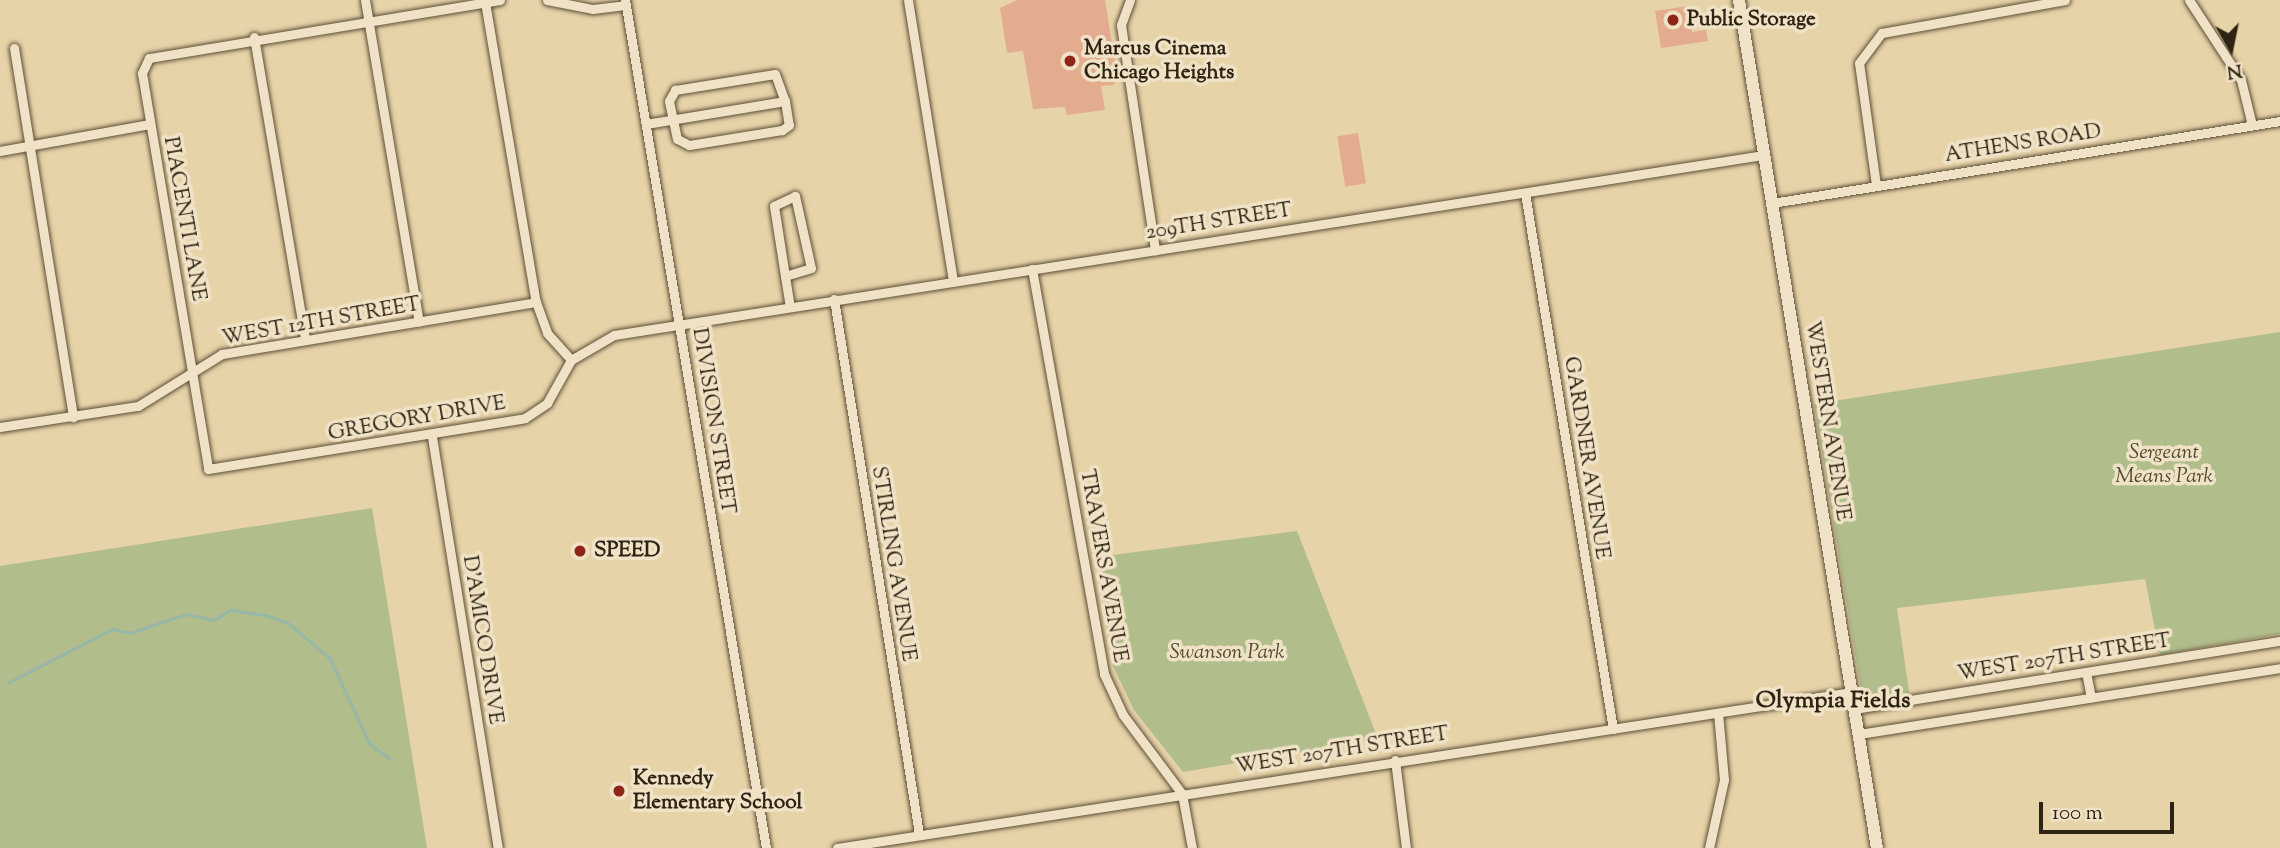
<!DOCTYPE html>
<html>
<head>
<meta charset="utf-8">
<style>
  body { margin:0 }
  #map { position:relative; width:2280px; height:848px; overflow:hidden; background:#e7d3a8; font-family:"Sorts Mill Goudy",serif }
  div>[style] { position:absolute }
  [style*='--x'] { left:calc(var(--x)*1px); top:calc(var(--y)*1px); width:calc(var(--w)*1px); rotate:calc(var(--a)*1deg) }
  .green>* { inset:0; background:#b1bd8b }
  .stream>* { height:2.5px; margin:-1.25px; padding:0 1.25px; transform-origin:1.25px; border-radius:1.25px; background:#97b8a8 }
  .building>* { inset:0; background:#e4ac8f; transform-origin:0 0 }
  .roads { filter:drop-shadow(0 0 2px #5d4f38) drop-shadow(0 0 2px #5d4f38) }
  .street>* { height:9px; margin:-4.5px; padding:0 4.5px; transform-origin:4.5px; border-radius:4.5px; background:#efe2c6 }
  .secondary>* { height:12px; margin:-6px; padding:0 6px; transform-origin:6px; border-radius:6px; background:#efe2c6 }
  .dots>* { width:19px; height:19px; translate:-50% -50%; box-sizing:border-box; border:4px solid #efe2c6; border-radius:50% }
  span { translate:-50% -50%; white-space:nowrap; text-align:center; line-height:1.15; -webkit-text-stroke:7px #efe2c6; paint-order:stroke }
  .poi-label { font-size:21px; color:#2f2313; font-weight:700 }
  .left { translate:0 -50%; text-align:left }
  .street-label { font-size:21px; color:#2f2313 }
  .park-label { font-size:21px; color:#504a31; font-style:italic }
  .quarter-label { font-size:24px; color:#2f2313; font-weight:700 }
  .north { position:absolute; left:2196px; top:14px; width:70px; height:70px; -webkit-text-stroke:5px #efe2c6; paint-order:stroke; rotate:171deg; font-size:19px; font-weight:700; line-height:28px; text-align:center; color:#2f2313 }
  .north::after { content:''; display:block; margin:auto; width:24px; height:32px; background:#2f2313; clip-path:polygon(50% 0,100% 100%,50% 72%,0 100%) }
  .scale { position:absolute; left:2039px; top:802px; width:135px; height:32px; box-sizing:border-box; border:4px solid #2f2313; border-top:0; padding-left:9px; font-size:21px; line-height:24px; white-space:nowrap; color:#2f2313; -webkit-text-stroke:5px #efe2c6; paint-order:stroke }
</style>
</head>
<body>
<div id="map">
  <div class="green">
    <i style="clip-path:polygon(2280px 332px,2280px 634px,2160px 655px,2145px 579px,1897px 608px,1910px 698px,1874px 703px,1862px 696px,1814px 404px)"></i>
    <i style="clip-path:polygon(372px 508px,427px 848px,0 848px,0 566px)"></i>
    <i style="clip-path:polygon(1297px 531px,1378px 739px,1183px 772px,1134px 710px,1113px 666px,1097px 557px)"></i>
  </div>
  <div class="stream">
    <i style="--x:9;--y:682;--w:117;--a:-27"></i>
    <i style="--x:113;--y:629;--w:17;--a:13"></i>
    <i style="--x:130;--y:633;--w:59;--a:-18.7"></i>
    <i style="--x:186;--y:614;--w:29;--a:12"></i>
    <i style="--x:214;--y:620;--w:19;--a:-32"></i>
    <i style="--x:230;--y:610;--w:36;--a:8"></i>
    <i style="--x:266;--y:615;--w:23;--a:20"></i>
    <i style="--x:288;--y:623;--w:55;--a:39.8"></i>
    <i style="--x:330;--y:658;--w:95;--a:65.1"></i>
    <i style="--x:370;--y:744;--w:24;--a:36"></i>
  </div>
  <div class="building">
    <i style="clip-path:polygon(1017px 0,1105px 0,1116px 68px,1114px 85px,1101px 86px,1105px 110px,1067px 115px,1065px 107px,1033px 109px,1023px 51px,1007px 53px,1000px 8px)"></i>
    <i style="clip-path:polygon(1688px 6px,1692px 32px,1706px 30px,1708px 41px,1661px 48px,1655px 11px)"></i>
    <i style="left:1358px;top:133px;width:51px;height:21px;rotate:81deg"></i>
  </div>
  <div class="roads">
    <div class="street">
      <i style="--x:365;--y:0;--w:326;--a:80.5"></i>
      <i style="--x:500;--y:0;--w:356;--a:170.6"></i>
      <i style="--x:149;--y:58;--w:17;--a:115"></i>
      <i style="--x:142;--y:73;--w:401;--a:80.5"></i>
      <i style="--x:208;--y:469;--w:321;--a:-9.1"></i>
      <i style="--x:525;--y:418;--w:27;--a:-34"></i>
      <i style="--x:547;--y:403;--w:49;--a:-60.8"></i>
      <i style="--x:571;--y:360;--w:50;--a:-30.2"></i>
      <i style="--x:614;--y:335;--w:1164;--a:-8.9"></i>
      <i style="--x:547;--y:0;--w:47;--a:11.1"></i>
      <i style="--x:593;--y:9;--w:32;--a:-7"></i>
      <i style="--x:625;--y:0;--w:860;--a:80.56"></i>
      <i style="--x:908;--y:0;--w:285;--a:80.9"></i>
      <i style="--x:1130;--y:0;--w:27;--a:110"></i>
      <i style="--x:1121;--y:25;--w:228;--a:81.4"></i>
      <i style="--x:2189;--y:0;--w:95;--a:57"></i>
      <i style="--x:2241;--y:80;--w:46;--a:76.3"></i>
      <i style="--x:485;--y:2;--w:304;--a:80.4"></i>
      <i style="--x:536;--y:302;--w:33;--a:70"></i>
      <i style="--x:547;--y:333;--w:36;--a:48"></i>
      <i style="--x:254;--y:37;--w:306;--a:80.4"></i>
      <i style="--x:14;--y:48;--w:374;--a:80.9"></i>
      <i style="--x:775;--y:74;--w:29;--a:70"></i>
      <i style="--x:785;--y:101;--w:24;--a:81"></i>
      <i style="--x:789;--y:125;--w:9;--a:144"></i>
      <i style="--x:782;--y:130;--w:94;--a:170.8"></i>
      <i style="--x:689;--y:145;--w:13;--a:-153"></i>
      <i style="--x:677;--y:139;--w:39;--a:-102"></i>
      <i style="--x:669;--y:101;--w:13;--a:-61"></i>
      <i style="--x:675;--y:90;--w:101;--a:-9.1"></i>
      <i style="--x:646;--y:124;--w:141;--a:-9.4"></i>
      <i style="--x:0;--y:151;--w:152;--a:-10.2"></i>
      <i style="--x:1876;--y:185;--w:123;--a:-97.9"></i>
      <i style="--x:1859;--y:63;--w:38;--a:-53"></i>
      <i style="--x:1882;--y:33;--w:186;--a:-10.2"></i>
      <i style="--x:1525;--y:193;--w:543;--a:80.68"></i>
      <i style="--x:1772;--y:203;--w:515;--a:-9.17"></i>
      <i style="--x:1032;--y:269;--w:411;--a:79.9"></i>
      <i style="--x:1104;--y:674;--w:45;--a:65.1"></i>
      <i style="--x:1123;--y:715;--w:99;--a:53.2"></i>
      <i style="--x:1182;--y:794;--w:55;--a:79.5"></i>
      <i style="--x:785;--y:276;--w:27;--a:-17"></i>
      <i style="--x:811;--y:268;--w:74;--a:-102.5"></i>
      <i style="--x:795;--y:196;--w:23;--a:155"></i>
      <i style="--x:774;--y:206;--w:71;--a:81.1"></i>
      <i style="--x:785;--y:276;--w:31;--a:81"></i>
      <i style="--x:834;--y:299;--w:542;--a:80.97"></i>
      <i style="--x:0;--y:427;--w:140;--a:-8.7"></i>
      <i style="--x:138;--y:406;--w:99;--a:-31.8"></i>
      <i style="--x:222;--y:354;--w:318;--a:-9.4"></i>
      <i style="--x:432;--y:437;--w:416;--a:80.9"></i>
      <i style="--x:2086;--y:672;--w:26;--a:79"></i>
      <i style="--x:1854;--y:709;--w:431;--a:-9.1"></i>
      <i style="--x:1859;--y:734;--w:426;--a:-8.9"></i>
      <i style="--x:1395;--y:760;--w:89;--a:82.9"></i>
      <i style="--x:837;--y:848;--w:1027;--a:-8.74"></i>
      <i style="--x:1709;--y:848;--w:70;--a:-77.6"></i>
      <i style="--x:1724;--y:780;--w:67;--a:-95.1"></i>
    </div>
    <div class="secondary">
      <i style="--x:1739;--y:0;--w:859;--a:80.76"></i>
    </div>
  </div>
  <div class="dots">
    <i style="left:1673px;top:20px;background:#8f2418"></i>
    <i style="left:1070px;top:61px;background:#8f2418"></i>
    <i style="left:580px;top:551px;background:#8f2418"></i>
    <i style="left:619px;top:791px;background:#8f2418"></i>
  </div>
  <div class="poi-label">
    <span class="left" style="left:1687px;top:20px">Public Storage</span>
    <span class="left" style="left:1084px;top:61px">Marcus Cinema<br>Chicago Heights</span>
    <span class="left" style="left:594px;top:551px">SPEED</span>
    <span class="left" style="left:633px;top:791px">Kennedy<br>Elementary School</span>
  </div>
  <div class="street-label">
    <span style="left:2023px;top:144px;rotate:-9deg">ATHENS ROAD</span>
    <span style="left:184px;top:219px;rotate:80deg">PIACENTI LANE</span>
    <span style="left:1219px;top:222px;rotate:-9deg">209TH STREET</span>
    <span style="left:321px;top:322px;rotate:-10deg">WEST 12TH STREET</span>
    <span style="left:417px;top:419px;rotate:-10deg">GREGORY DRIVE</span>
    <span style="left:713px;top:421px;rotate:81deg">DIVISION STREET</span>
    <span style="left:1827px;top:421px;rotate:81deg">WESTERN AVENUE</span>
    <span style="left:1586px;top:458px;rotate:81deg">GARDNER AVENUE</span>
    <span style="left:893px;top:564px;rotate:81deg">STIRLING AVENUE</span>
    <span style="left:1103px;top:566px;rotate:80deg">TRAVERS AVENUE</span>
    <span style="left:482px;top:640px;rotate:81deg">D'AMICO DRIVE</span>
    <span style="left:2064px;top:658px;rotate:-9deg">WEST 207TH STREET</span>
    <span style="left:1342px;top:751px;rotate:-9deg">WEST 207TH STREET</span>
  </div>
  <div class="park-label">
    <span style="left:2164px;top:465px">Sergeant<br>Means Park</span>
    <span style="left:1227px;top:653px">Swanson Park</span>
  </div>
  <div class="quarter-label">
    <span style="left:1833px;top:702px">Olympia Fields</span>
  </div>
  <div class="north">N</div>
  <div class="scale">100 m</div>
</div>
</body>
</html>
